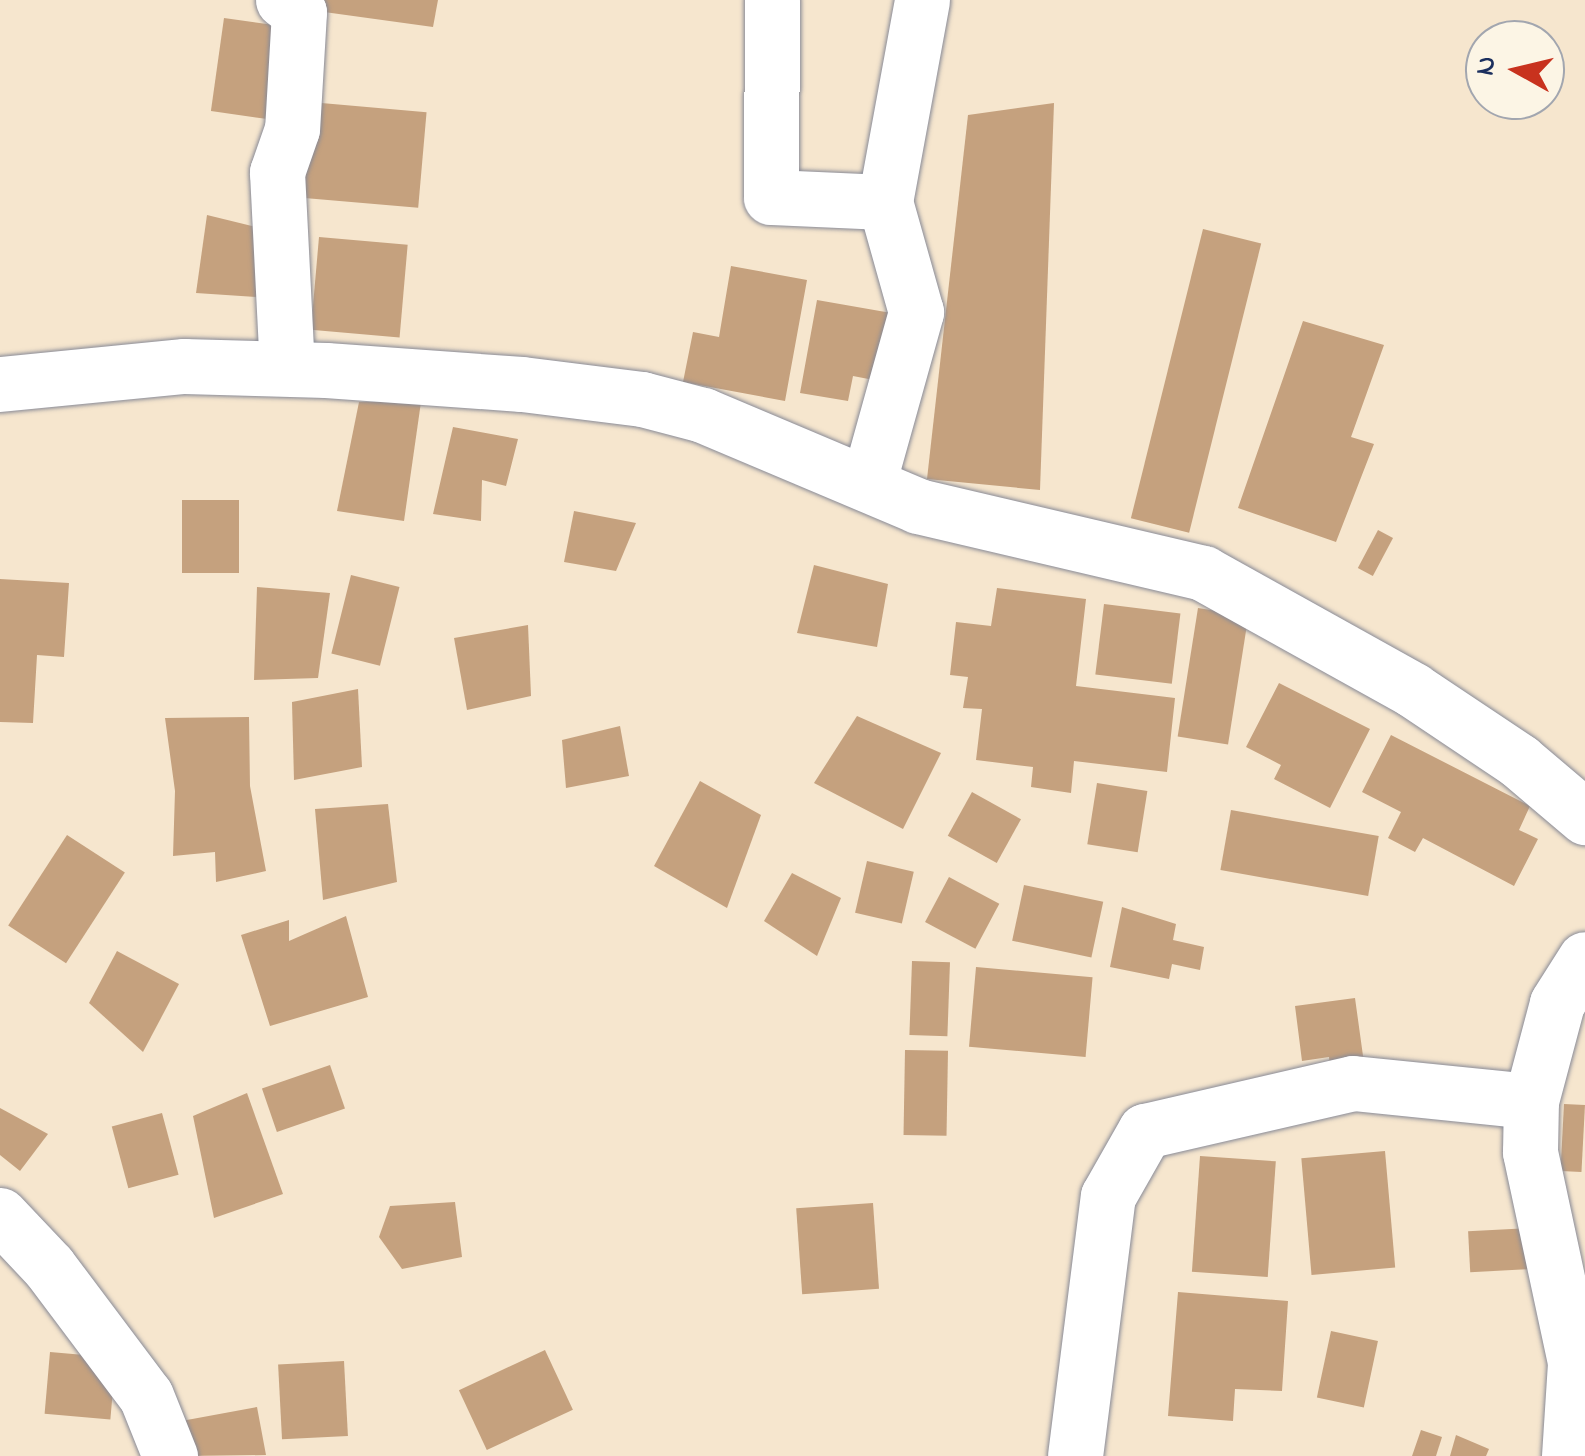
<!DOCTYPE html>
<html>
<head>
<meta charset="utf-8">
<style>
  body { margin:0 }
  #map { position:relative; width:1585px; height:1456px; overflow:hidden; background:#f6e6ce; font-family:"Indie Flower",sans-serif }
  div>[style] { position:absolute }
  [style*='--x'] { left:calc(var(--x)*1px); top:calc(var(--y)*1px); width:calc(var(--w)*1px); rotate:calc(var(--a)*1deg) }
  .building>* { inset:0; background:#c5a17e; transform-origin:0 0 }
  .roads { filter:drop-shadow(0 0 2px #888a96) drop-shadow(0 0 2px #888a96) }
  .street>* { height:55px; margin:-27.5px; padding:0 27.5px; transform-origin:27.5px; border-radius:27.5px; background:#fff }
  span { translate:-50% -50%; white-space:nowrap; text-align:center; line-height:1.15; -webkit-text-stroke:9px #fcf5e5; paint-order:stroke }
  .north { position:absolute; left:1465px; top:20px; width:100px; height:100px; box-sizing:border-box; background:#fcf5e5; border:2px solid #a2a6af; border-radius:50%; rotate:278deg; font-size:28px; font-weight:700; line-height:40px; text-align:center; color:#1b2f5e }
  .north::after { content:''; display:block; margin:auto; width:35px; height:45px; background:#c8321e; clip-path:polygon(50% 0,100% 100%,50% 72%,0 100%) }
</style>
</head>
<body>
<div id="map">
  <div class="building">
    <i style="clip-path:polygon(320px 0,438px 0,433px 27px,317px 11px)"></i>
    <i style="left:224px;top:18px;width:61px;height:94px;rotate:8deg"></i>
    <i style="left:310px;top:102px;width:117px;height:96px;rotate:5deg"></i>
    <i style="clip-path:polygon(1054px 103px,1040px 490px,927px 479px,968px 115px)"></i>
    <i style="clip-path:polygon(207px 215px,264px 229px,257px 297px,196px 293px)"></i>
    <i style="left:1203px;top:229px;width:60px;height:298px;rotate:14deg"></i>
    <i style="left:319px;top:237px;width:89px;height:93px;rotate:5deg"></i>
    <i style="clip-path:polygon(731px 266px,807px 280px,785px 401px,683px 382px,693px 332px,719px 337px)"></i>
    <i style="clip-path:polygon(817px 300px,897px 314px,884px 382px,853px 376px,848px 401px,800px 393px)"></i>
    <i style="clip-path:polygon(1303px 321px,1384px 345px,1351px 437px,1374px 444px,1336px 542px,1238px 508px)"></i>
    <i style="clip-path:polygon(359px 402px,421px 402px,404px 521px,337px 511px)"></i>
    <i style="clip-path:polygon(453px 427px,518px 439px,506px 486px,482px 480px,481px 521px,433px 514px)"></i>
    <i style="left:182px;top:500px;width:57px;height:73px"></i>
    <i style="clip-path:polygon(574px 511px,636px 523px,616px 571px,564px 562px)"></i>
    <i style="left:1378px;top:530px;width:17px;height:43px;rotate:28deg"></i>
    <i style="clip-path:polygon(814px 565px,888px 584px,877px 647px,797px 633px)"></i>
    <i style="left:351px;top:575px;width:50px;height:81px;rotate:14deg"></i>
    <i style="clip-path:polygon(0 579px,69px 583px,64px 657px,37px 655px,33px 723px,0 722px)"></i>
    <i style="clip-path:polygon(257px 587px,330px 593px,318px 678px,254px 680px)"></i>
    <i style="clip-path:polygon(997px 588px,1086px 599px,1076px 686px,1175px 698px,1167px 772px,1074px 761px,1071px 793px,1031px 787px,1033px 767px,976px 760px,982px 709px,963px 708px,968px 677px,950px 675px,956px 622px,991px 626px)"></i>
    <i style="left:1104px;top:604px;width:77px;height:71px;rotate:7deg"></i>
    <i style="left:1198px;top:608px;width:51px;height:130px;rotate:9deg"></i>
    <i style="clip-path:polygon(528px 625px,531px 696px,467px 710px,454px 638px)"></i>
    <i style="clip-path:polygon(1279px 683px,1370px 729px,1330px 808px,1274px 779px,1281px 765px,1246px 747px)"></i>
    <i style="clip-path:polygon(358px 689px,362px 767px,294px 780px,292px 702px)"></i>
    <i style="clip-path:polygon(857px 716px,941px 753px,903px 829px,814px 783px)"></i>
    <i style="clip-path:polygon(249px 717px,250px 786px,266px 871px,216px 882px,215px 852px,173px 856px,175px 791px,165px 718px)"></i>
    <i style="clip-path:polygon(620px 726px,629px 776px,566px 788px,562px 740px)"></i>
    <i style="clip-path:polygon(1391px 735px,1530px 806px,1519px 830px,1538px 839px,1514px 886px,1423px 838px,1415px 852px,1388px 838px,1401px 812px,1362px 792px)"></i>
    <i style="clip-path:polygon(700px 781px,761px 815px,727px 908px,654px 866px)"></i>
    <i style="left:1097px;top:783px;width:51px;height:62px;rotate:9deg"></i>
    <i style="left:972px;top:792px;width:56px;height:50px;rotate:29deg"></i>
    <i style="clip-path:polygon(388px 804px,397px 882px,323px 900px,315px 809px)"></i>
    <i style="left:1231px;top:810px;width:150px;height:61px;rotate:10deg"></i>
    <i style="left:67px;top:835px;width:69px;height:108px;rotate:33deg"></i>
    <i style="left:867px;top:861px;width:48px;height:53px;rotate:13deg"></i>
    <i style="clip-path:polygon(792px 873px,841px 898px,817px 956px,764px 921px)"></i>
    <i style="left:949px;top:877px;width:57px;height:51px;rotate:28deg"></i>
    <i style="left:1024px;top:885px;width:81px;height:57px;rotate:12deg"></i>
    <i style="clip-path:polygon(1122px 907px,1176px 924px,1173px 940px,1204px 947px,1200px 970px,1172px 964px,1169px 979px,1110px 967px)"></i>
    <i style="clip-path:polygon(346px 916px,368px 997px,270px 1026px,241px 935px,289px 920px,289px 941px)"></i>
    <i style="clip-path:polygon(117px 951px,179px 984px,143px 1052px,89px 1003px)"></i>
    <i style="left:912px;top:961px;width:38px;height:74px;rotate:2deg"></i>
    <i style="left:976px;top:967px;width:117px;height:80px;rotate:5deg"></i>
    <i style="clip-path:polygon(1355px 998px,1364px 1063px,1330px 1068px,1329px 1057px,1302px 1061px,1295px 1006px)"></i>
    <i style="left:905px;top:1050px;width:43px;height:85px;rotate:1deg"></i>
    <i style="left:330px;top:1065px;width:46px;height:72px;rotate:71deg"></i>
    <i style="clip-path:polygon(247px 1093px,283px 1194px,214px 1218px,193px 1116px)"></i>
    <i style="left:1564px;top:1104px;width:21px;height:67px;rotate:3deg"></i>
    <i style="clip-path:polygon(0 1108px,48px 1134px,20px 1171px,0 1155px)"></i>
    <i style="left:162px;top:1113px;width:64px;height:52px;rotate:75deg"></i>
    <i style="left:1385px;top:1151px;width:117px;height:84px;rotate:85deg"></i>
    <i style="left:1200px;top:1156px;width:76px;height:116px;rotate:4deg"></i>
    <i style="clip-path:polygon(455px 1202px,462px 1257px,402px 1269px,379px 1237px,390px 1206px)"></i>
    <i style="left:873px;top:1203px;width:86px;height:77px;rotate:86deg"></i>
    <i style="left:1531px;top:1228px;width:41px;height:63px;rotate:87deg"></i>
    <i style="clip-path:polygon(1178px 1292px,1288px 1301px,1282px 1391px,1235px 1389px,1233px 1421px,1168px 1416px)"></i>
    <i style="left:1331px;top:1331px;width:48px;height:68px;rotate:12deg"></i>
    <i style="left:545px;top:1350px;width:66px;height:95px;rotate:65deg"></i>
    <i style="left:50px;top:1352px;width:66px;height:62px;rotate:5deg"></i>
    <i style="left:344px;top:1361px;width:75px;height:66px;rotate:87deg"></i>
    <i style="clip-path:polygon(257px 1407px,266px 1455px,183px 1456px,176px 1422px)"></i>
    <i style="clip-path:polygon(1421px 1430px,1442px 1437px,1436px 1456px,1412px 1456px)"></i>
    <i style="clip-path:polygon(1456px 1435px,1489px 1449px,1486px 1456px,1450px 1456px)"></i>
  </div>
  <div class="roads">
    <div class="street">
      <i style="--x:283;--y:0;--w:20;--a:37"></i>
      <i style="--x:299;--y:12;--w:117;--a:93.4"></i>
      <i style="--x:292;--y:129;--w:46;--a:109.2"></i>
      <i style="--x:277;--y:172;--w:196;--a:87.1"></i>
      <i style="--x:772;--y:0;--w:197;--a:90.3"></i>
      <i style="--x:771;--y:197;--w:114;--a:2.5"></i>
      <i style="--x:0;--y:384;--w:185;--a:-5.6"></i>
      <i style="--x:184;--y:366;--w:142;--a:1.6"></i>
      <i style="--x:326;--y:370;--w:196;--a:4.1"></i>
      <i style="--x:522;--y:384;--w:121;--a:7.1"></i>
      <i style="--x:642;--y:399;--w:63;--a:14.7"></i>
      <i style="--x:703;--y:415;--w:233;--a:22.9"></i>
      <i style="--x:918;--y:506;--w:293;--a:13.2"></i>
      <i style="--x:1203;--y:573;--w:240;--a:29.1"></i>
      <i style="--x:1413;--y:690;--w:128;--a:33.8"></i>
      <i style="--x:1519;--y:761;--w:87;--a:40.3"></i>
      <i style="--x:868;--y:484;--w:179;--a:-74.4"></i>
      <i style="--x:916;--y:312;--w:114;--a:-105.7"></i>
      <i style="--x:885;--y:202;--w:205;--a:-79.6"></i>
      <i style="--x:0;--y:1215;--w:71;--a:46.7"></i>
      <i style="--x:49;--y:1267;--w:161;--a:53.1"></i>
      <i style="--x:146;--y:1396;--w:65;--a:68.2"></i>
      <i style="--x:1075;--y:1456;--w:262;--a:-82.8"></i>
      <i style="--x:1108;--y:1196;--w:75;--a:-60.4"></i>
      <i style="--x:1145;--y:1131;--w:213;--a:-13"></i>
      <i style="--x:1353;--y:1083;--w:179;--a:5.8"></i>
      <i style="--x:1569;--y:1456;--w:94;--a:-86.3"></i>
      <i style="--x:1575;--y:1362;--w:215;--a:-102.1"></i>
      <i style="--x:1530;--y:1152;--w:51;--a:-88.9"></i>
      <i style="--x:1531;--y:1101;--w:101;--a:-75.1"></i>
      <i style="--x:1557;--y:1003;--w:52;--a:-57.5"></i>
    </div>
  </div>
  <div class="north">N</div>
</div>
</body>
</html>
